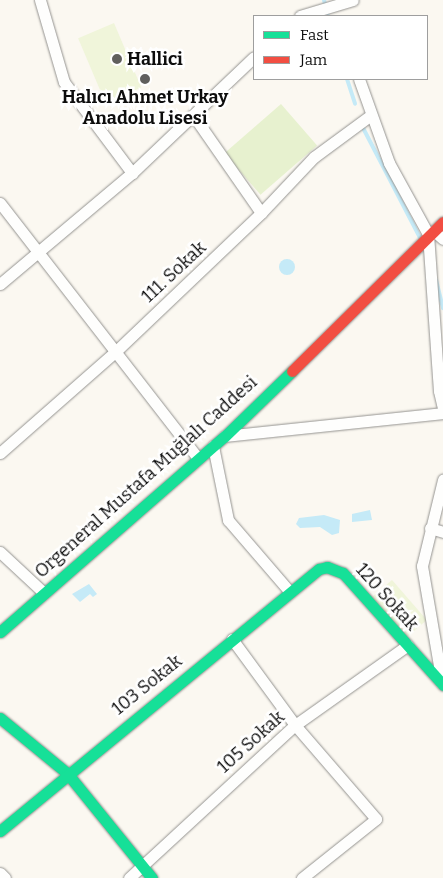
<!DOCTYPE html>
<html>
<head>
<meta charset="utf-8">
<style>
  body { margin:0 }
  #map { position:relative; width:443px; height:878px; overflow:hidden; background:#fbf8f1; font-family:Bitter,serif }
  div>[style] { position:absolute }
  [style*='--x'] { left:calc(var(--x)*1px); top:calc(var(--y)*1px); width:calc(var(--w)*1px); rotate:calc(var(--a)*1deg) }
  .green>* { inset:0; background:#e7f1cf; transform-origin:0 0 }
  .pitch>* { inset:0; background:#f0f5da; transform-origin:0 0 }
  .water>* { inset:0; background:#c5eaf7 }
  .round { border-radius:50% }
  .stream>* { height:4px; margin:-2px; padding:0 2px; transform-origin:2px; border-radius:2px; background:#c5eaf7 }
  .roads { filter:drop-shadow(0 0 1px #949390) drop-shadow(0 0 1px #949390) }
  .street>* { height:11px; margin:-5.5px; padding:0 5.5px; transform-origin:5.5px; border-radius:5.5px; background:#fefefd }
  .fast>* { height:11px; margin:-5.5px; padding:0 5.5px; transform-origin:5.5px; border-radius:5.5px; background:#16e098 }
  .jam>* { height:11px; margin:-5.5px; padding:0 5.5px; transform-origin:5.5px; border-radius:5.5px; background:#f24e42 }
  .dots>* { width:14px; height:14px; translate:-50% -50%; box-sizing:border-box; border:2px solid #fff; border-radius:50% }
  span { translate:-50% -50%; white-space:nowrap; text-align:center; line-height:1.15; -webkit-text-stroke:5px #fff; paint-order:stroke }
  .poi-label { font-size:18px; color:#0d0d0d; font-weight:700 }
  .left { translate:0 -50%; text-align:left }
  .street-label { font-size:18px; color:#0d0d0d }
  .legend { position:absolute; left:253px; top:15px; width:175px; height:65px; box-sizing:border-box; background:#fff; border:1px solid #9e9e9e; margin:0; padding:6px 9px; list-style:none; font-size:15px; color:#0d0d0d }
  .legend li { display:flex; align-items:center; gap:10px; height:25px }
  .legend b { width:25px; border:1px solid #9e9e9e }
</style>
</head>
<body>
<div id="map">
  <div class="green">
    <i style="left:281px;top:104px;width:55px;height:75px;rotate:49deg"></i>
  </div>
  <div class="pitch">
    <i style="left:114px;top:23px;width:70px;height:39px;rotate:67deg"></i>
    <i style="left:392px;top:580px;width:53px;height:28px;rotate:49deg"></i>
  </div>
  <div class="water">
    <i class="round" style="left:279px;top:259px;width:16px;height:16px"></i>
    <i style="clip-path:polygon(370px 510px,372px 520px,352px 522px,352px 514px)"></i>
    <i style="clip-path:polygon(324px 515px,340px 520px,339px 533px,332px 535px,320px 527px,300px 528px,296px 524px,299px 518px)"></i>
    <i style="clip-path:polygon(89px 584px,97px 594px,93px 597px,90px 594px,80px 602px,72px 594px)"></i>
  </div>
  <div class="stream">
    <i style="--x:324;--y:0;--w:16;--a:76"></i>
    <i style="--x:347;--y:79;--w:26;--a:72"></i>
    <i style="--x:361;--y:124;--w:128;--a:62.6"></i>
    <i style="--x:436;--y:280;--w:29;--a:76"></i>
  </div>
  <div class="roads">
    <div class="street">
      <i style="--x:40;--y:0;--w:85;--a:73.7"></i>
      <i style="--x:64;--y:82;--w:114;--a:53.2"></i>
      <i style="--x:300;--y:16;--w:55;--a:-16.8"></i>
      <i style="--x:359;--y:79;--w:89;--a:70.3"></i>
      <i style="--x:389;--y:163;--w:81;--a:61.2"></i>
      <i style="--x:428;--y:234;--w:157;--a:86"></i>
      <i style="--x:439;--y:391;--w:18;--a:77"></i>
      <i style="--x:193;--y:115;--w:119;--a:55.2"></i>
      <i style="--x:0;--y:203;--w:323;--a:52.2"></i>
      <i style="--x:434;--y:231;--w:12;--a:42"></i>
      <i style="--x:0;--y:284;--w:172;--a:-40.1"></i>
      <i style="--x:132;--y:173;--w:168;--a:-43.6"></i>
      <i style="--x:225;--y:436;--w:219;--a:-6"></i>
      <i style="--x:213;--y:446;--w:76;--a:78.5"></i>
      <i style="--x:228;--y:520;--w:95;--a:49.3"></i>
      <i style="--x:0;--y:453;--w:152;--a:-41.3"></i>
      <i style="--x:114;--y:353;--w:203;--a:-43.6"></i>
      <i style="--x:261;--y:213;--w:77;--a:-46.6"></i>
      <i style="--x:314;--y:157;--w:71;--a:-36.4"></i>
      <i style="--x:430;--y:528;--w:14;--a:17"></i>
      <i style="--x:0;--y:552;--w:59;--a:42.9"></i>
      <i style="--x:232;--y:639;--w:107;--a:53.8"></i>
      <i style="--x:295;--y:725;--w:124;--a:49.2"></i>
      <i style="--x:376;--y:819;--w:95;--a:141.4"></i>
      <i style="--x:442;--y:683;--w:119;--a:-99.7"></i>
      <i style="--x:422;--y:566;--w:89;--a:-76.3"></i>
      <i style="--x:0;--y:873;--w:7;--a:45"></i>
      <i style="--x:129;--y:878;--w:226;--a:-42.7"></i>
      <i style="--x:295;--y:725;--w:138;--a:-35.3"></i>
    </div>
    <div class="fast">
      <i style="--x:0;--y:632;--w:298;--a:-41.1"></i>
      <i style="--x:225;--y:436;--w:93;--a:-44.1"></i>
      <i style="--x:0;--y:718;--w:87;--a:39.4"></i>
      <i style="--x:67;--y:773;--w:135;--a:51"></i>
      <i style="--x:0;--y:831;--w:413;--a:-39.4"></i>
      <i style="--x:319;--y:569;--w:8;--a:-14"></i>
      <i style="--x:327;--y:567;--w:17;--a:21"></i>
      <i style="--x:343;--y:573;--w:150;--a:48.2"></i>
    </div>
    <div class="jam">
      <i style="--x:292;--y:371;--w:212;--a:-44.6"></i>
    </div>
  </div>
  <div class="dots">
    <i style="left:117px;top:59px;background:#605f5d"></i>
    <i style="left:145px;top:79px;background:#605f5d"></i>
  </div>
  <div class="poi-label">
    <span class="left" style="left:127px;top:59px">Hallici</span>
    <span style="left:145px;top:108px">Halıcı Ahmet Urkay<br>Anadolu Lisesi</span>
  </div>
  <div class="street-label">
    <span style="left:174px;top:272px;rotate:-43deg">111. Sokak</span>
    <span style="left:146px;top:477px;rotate:-42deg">Orgeneral Mustafa Muğlalı Caddesi</span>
    <span style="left:387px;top:597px;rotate:48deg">120 Sokak</span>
    <span style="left:147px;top:685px;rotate:-39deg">103 Sokak</span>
    <span style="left:251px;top:742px;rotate:-42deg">105 Sokak</span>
  </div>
  <ul class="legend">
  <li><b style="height:6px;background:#16e098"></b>Fast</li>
  <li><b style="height:6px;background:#f24e42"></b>Jam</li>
  </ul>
</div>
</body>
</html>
